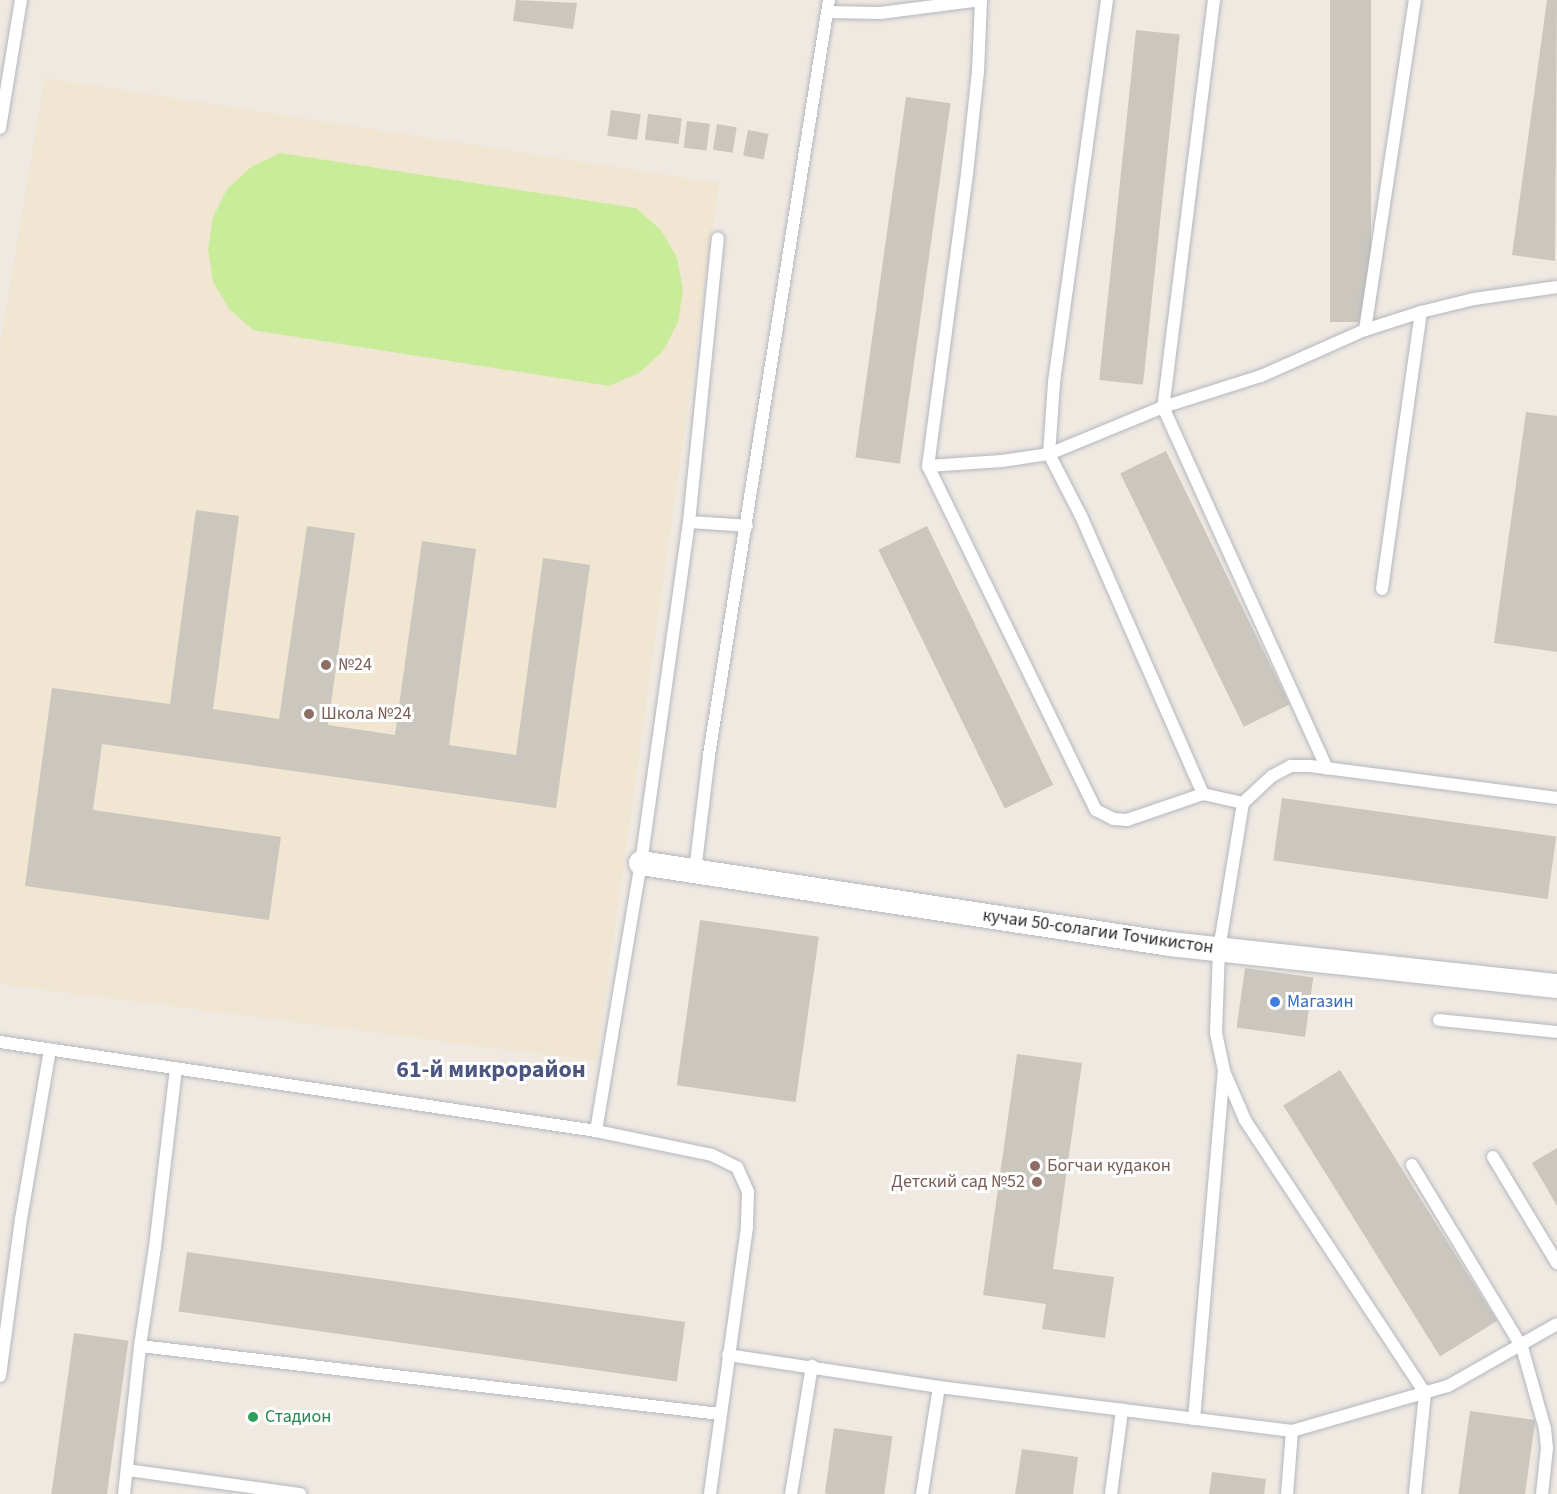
<!DOCTYPE html>
<html>
<head>
<meta charset="utf-8">
<style>
  body { margin:0 }
  #map { position:relative; width:1557px; height:1494px; overflow:hidden; background:#efe9e1; font-family:"Source Sans 3",sans-serif }
  div>[style] { position:absolute }
  [style*='--x'] { left:calc(var(--x)*1px); top:calc(var(--y)*1px); width:calc(var(--w)*1px); rotate:calc(var(--a)*1deg) }
  .education>* { inset:0; background:#f0e6d1 }
  .pitch>* { inset:0; background:#c9ec9a }
  .building>* { inset:0; background:#cbc7bf; transform-origin:0 0 }
  .roads { filter:drop-shadow(0 0 2px #b4b7c1) drop-shadow(0 0 2px #b4b7c1) }
  .lane>* { height:12px; margin:-6px; padding:0 6px; transform-origin:6px; border-radius:6px; background:#fff }
  .street>* { height:24px; margin:-12px; padding:0 12px; transform-origin:12px; border-radius:12px; background:#fff }
  .dots>* { width:16px; height:16px; translate:-50% -50%; box-sizing:border-box; border:3px solid #fff; border-radius:50% }
  span { translate:-50% -50%; white-space:nowrap; text-align:center; line-height:1.15; -webkit-text-stroke:6px #fff; paint-order:stroke }
  .education-label { font-size:18px; color:#785e54 }
  .left { translate:0 -50%; text-align:left }
  .right { translate:-100% -50%; text-align:right }
  .street-label { font-size:18px; color:#2e2e2e }
  .shop-label { font-size:18px; color:#366cbe }
  .leisure-label { font-size:18px; color:#27864d }
  .district-label { font-size:24px; color:#4d5680; font-weight:700 }
</style>
</head>
<body>
<div id="map">
  <div class="education">
    <i style="clip-path:polygon(45px 78px,719px 183px,596px 1061px,0 984px,0 346px)"></i>
  </div>
  <div class="pitch">
    <i style="clip-path:polygon(280px 153px,636px 208px,661px 230px,677px 258px,683px 290px,678px 322px,663px 351px,639px 373px,609px 386px,253px 330px,229px 309px,213px 281px,208px 249px,213px 217px,227px 189px,251px 167px)"></i>
  </div>
  <div class="building">
    <i style="clip-path:polygon(516px 0,577px 3px,573px 29px,513px 21px)"></i>
    <i style="left:1330px;top:0;width:41px;height:322px"></i>
    <i style="clip-path:polygon(1547px 0,1557px 0,1555px 261px,1512px 255px)"></i>
    <i style="left:1136px;top:30px;width:44px;height:352px;rotate:6deg"></i>
    <i style="left:906px;top:97px;width:45px;height:364px;rotate:8deg"></i>
    <i style="left:611px;top:110px;width:30px;height:26px;rotate:8deg"></i>
    <i style="left:648px;top:114px;width:34px;height:26px;rotate:7deg"></i>
    <i style="left:687px;top:121px;width:23px;height:27px;rotate:7deg"></i>
    <i style="left:717px;top:124px;width:20px;height:26px;rotate:9deg"></i>
    <i style="left:748px;top:130px;width:21px;height:26px;rotate:11deg"></i>
    <i style="clip-path:polygon(1526px 412px,1557px 416px,1557px 652px,1494px 643px)"></i>
    <i style="left:1166px;top:451px;width:282px;height:51px;rotate:64deg"></i>
    <i style="clip-path:polygon(196px 510px,239px 516px,213px 709px,279px 719px,307px 526px,355px 533px,328px 725px,395px 735px,422px 541px,476px 549px,449px 745px,516px 755px,543px 558px,590px 565px,556px 808px,102px 744px,93px 810px,281px 837px,269px 920px,25px 886px,52px 688px,170px 704px)"></i>
    <i style="left:927px;top:526px;width:288px;height:54px;rotate:64deg"></i>
    <i style="left:1282px;top:798px;width:277px;height:63px;rotate:8deg"></i>
    <i style="left:700px;top:920px;width:120px;height:167px;rotate:8deg"></i>
    <i style="left:1245px;top:968px;width:69px;height:60px;rotate:8deg"></i>
    <i style="clip-path:polygon(1017px 1054px,1082px 1063px,1053px 1269px,1114px 1277px,1105px 1338px,1042px 1329px,1046px 1304px,983px 1295px)"></i>
    <i style="left:1340px;top:1070px;width:296px;height:67px;rotate:58deg"></i>
    <i style="clip-path:polygon(1557px 1148px,1557px 1206px,1532px 1163px)"></i>
    <i style="left:187px;top:1252px;width:503px;height:60px;rotate:8deg"></i>
    <i style="left:74px;top:1333px;width:55px;height:163px;rotate:8deg"></i>
    <i style="left:1470px;top:1411px;width:66px;height:84px;rotate:8deg"></i>
    <i style="left:834px;top:1428px;width:59px;height:66px;rotate:8deg"></i>
    <i style="clip-path:polygon(1022px 1449px,1078px 1457px,1073px 1494px,1015px 1494px)"></i>
    <i style="clip-path:polygon(1212px 1472px,1266px 1479px,1264px 1494px,1209px 1494px)"></i>
  </div>
  <div class="roads">
    <div class="lane">
      <i style="--x:981;--y:0;--w:71;--a:92.4"></i>
      <i style="--x:978;--y:71;--w:104;--a:96.1"></i>
      <i style="--x:967;--y:174;--w:295;--a:97.6"></i>
      <i style="--x:928;--y:466;--w:383;--a:64"></i>
      <i style="--x:1096;--y:810;--w:20;--a:27"></i>
      <i style="--x:1114;--y:819;--w:13;--a:4"></i>
      <i style="--x:1127;--y:820;--w:80;--a:-18.9"></i>
      <i style="--x:1203;--y:794;--w:41;--a:12.7"></i>
      <i style="--x:1243;--y:803;--w:40;--a:-43"></i>
      <i style="--x:1272;--y:776;--w:21;--a:-28"></i>
      <i style="--x:1291;--y:766;--w:19;--a:0"></i>
      <i style="--x:1310;--y:766;--w:249;--a:7.4"></i>
      <i style="--x:1107;--y:0;--w:387;--a:97.9"></i>
      <i style="--x:1054;--y:383;--w:71;--a:94"></i>
      <i style="--x:1049;--y:454;--w:70;--a:62.7"></i>
      <i style="--x:1081;--y:516;--w:304;--a:66.3"></i>
      <i style="--x:1214;--y:0;--w:410;--a:97.1"></i>
      <i style="--x:1163;--y:407;--w:397;--a:65.6"></i>
      <i style="--x:828;--y:12;--w:52;--a:1.1"></i>
      <i style="--x:880;--y:13;--w:102;--a:-7.3"></i>
      <i style="--x:0;--y:128;--w:130;--a:-80.7"></i>
      <i style="--x:1365;--y:330;--w:59;--a:-17.8"></i>
      <i style="--x:1421;--y:312;--w:55;--a:-13.8"></i>
      <i style="--x:1474;--y:299;--w:84;--a:-8.2"></i>
      <i style="--x:928;--y:466;--w:74;--a:-3.9"></i>
      <i style="--x:1002;--y:461;--w:48;--a:-8.5"></i>
      <i style="--x:1049;--y:454;--w:123;--a:-22.4"></i>
      <i style="--x:1163;--y:407;--w:103;--a:-17.6"></i>
      <i style="--x:1261;--y:376;--w:114;--a:-23.9"></i>
      <i style="--x:1365;--y:330;--w:334;--a:-81.4"></i>
      <i style="--x:689;--y:522;--w:58;--a:3.9"></i>
      <i style="--x:1382;--y:589;--w:280;--a:-82"></i>
      <i style="--x:1243;--y:803;--w:149;--a:99.3"></i>
      <i style="--x:1219;--y:950;--w:83;--a:92.1"></i>
      <i style="--x:1216;--y:1033;--w:39;--a:78"></i>
      <i style="--x:1224;--y:1071;--w:53;--a:66.8"></i>
      <i style="--x:1245;--y:1120;--w:327;--a:56.6"></i>
      <i style="--x:1425;--y:1393;--w:101;--a:95.7"></i>
      <i style="--x:695;--y:871;--w:117;--a:-83.1"></i>
      <i style="--x:709;--y:755;--w:764;--a:-80.97"></i>
      <i style="--x:1439;--y:1020;--w:119;--a:5.8"></i>
      <i style="--x:0;--y:1042;--w:603;--a:8.49"></i>
      <i style="--x:596;--y:1131;--w:118;--a:11.7"></i>
      <i style="--x:712;--y:1155;--w:28;--a:26"></i>
      <i style="--x:737;--y:1167;--w:27;--a:66"></i>
      <i style="--x:748;--y:1192;--w:35;--a:92"></i>
      <i style="--x:747;--y:1227;--w:270;--a:97.9"></i>
      <i style="--x:596;--y:1131;--w:272;--a:-80.5"></i>
      <i style="--x:641;--y:863;--w:344;--a:-82"></i>
      <i style="--x:689;--y:522;--w:285;--a:-84.2"></i>
      <i style="--x:1493;--y:1157;--w:124;--a:58.9"></i>
      <i style="--x:1412;--y:1165;--w:213;--a:58.9"></i>
      <i style="--x:1522;--y:1347;--w:85;--a:74.3"></i>
      <i style="--x:1545;--y:1429;--w:19;--a:84"></i>
      <i style="--x:1547;--y:1448;--w:46;--a:96.2"></i>
      <i style="--x:140;--y:1346;--w:100;--a:-81.4"></i>
      <i style="--x:155;--y:1247;--w:179;--a:-83.3"></i>
      <i style="--x:728;--y:1355;--w:213;--a:8.6"></i>
      <i style="--x:939;--y:1387;--w:356;--a:7.1"></i>
      <i style="--x:1292;--y:1431;--w:63;--a:94.5"></i>
      <i style="--x:0;--y:1376;--w:158;--a:-82.4"></i>
      <i style="--x:21;--y:1219;--w:171;--a:-80.3"></i>
      <i style="--x:1194;--y:1419;--w:348;--a:-85.1"></i>
      <i style="--x:1292;--y:1431;--w:162;--a:-16.1"></i>
      <i style="--x:1448;--y:1386;--w:125;--a:-29.6"></i>
      <i style="--x:127;--y:1470;--w:175;--a:7.9"></i>
      <i style="--x:124;--y:1494;--w:149;--a:-83.8"></i>
      <i style="--x:140;--y:1346;--w:584;--a:6.69"></i>
      <i style="--x:791;--y:1494;--w:130;--a:-80.7"></i>
      <i style="--x:922;--y:1494;--w:108;--a:-81"></i>
      <i style="--x:1111;--y:1494;--w:85;--a:-82.5"></i>
    </div>
    <div class="street">
      <i style="--x:641;--y:863;--w:535;--a:8.71"></i>
      <i style="--x:1170;--y:944;--w:389;--a:6.2"></i>
    </div>
  </div>
  <div class="dots">
    <i style="left:326px;top:665px;background:#8d6e63"></i>
    <i style="left:309px;top:714px;background:#8d6e63"></i>
    <i style="left:1275px;top:1002px;background:#3f7fe0"></i>
    <i style="left:1035px;top:1166px;background:#8d6e63"></i>
    <i style="left:1037px;top:1182px;background:#8d6e63"></i>
    <i style="left:253px;top:1417px;background:#2e9e5b"></i>
  </div>
  <div class="education-label">
    <span class="left" style="left:338px;top:665px">№24</span>
    <span class="left" style="left:321px;top:714px">Школа №24</span>
    <span class="left" style="left:1047px;top:1166px">Богчаи кудакон</span>
    <span class="right" style="left:1025px;top:1182px">Детский сад №52</span>
  </div>
  <div class="street-label">
    <span style="left:1098px;top:932px;rotate:8deg">кучаи 50-солагии Точикистон</span>
  </div>
  <div class="shop-label">
    <span class="left" style="left:1287px;top:1002px">Магазин</span>
  </div>
  <div class="leisure-label">
    <span class="left" style="left:265px;top:1417px">Стадион</span>
  </div>
  <div class="district-label">
    <span style="left:491px;top:1070px">61-й микрорайон</span>
  </div>
</div>
</body>
</html>
